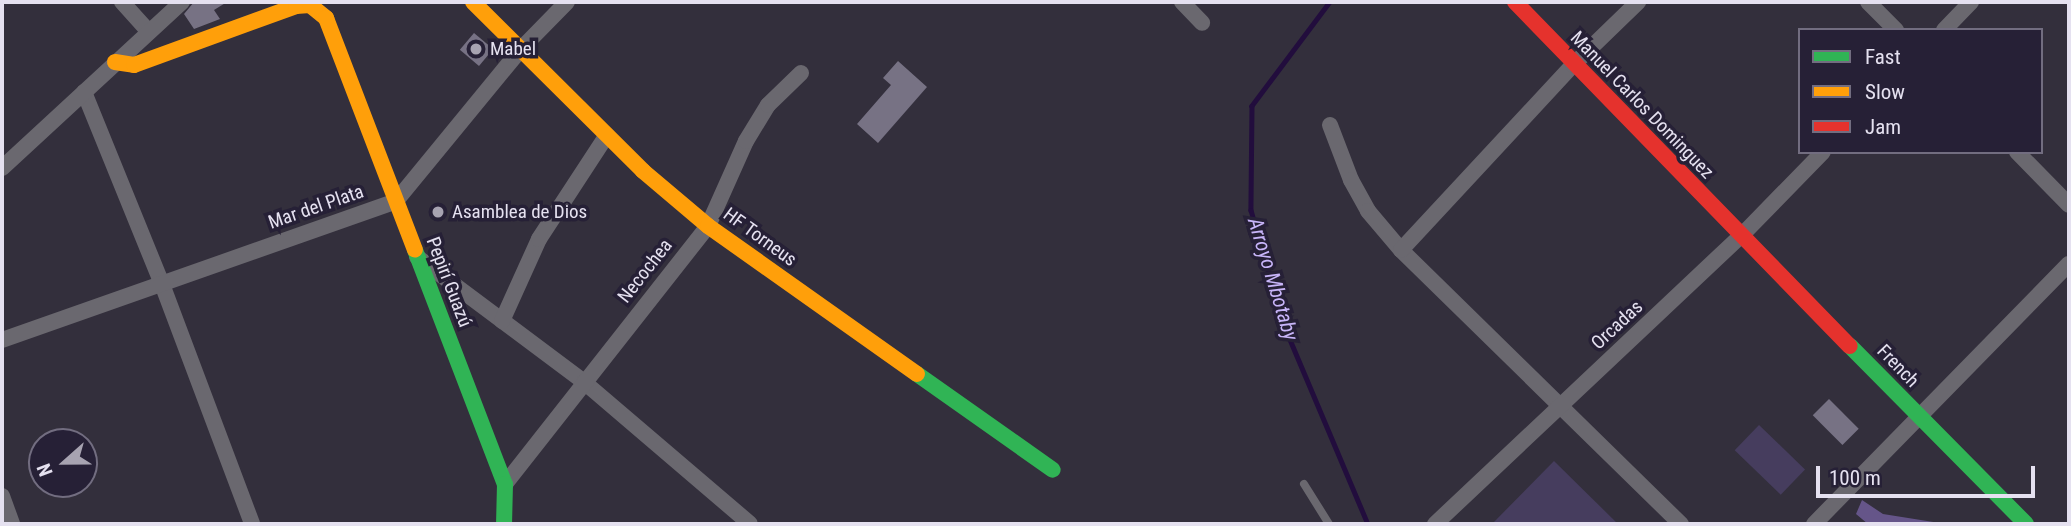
<!DOCTYPE html>
<html>
<head>
<meta charset="utf-8">
<style>
  body { margin:0 }
  #map { position:relative; width:2071px; height:526px; overflow:hidden; background:#332f3c; font-family:"Roboto Condensed",sans-serif }
  div>[style] { position:absolute }
  [style*='--x'] { left:calc(var(--x)*1px); top:calc(var(--y)*1px); width:calc(var(--w)*1px); rotate:calc(var(--a)*1deg) }
  .green>* { inset:0; background:#463d5e; transform-origin:0 0 }
  .forest>* { inset:0; background:#655589 }
  .stream>* { height:4.5px; margin:-2.25px; padding:0 2.25px; transform-origin:2.25px; border-radius:2.25px; background:#220d3d }
  .building>* { inset:0; background:#777284; transform-origin:0 0 }
  .lane>* { height:8px; margin:-4px; padding:0 4px; transform-origin:4px; border-radius:4px; background:#6a686f }
  .street>* { height:16px; margin:-8px; padding:0 8px; transform-origin:8px; border-radius:8px; background:#6a686f }
  .fast>* { height:16px; margin:-8px; padding:0 8px; transform-origin:8px; border-radius:8px; background:#30b455 }
  .slow>* { height:16px; margin:-8px; padding:0 8px; transform-origin:8px; border-radius:8px; background:#ff9f0a }
  .jam>* { height:16px; margin:-8px; padding:0 8px; transform-origin:8px; border-radius:8px; background:#e5322d }
  .dots>* { width:19px; height:19px; translate:-50% -50%; box-sizing:border-box; border:4px solid #262036; border-radius:50% }
  span { translate:-50% -50%; white-space:nowrap; text-align:center; line-height:1.15; -webkit-text-stroke:7px #262036; paint-order:stroke }
  .poi-label { font-size:19px; color:#e5e1f0 }
  .left { translate:0 -50%; text-align:left }
  .street-label { font-size:19px; color:#e5e1f0 }
  .water-label { font-size:21px; color:#c8b5f9; font-style:italic }
  .frame { position:absolute; inset:0; border:4px solid #e5e1f0; pointer-events:none }
  .legend { position:absolute; left:1798px; top:28px; width:245px; height:126px; box-sizing:border-box; background:#262036; border:2px solid #726d80; margin:0; padding:9px 12px; list-style:none; font-size:21px; color:#e5e1f0 }
  .legend li { display:flex; align-items:center; gap:14px; height:35px }
  .legend b { width:35px; border:2px solid #726d80 }
  .north { position:absolute; left:28px; top:428px; width:70px; height:70px; box-sizing:border-box; background:#262036; border:2px solid #726d80; border-radius:50%; rotate:249deg; font-size:19px; font-weight:700; line-height:28px; text-align:center; color:#e5e1f0 }
  .north::after { content:''; display:block; margin:auto; width:24px; height:32px; background:#a7a3b1; clip-path:polygon(50% 0,100% 100%,50% 72%,0 100%) }
  .scale { position:absolute; left:1816px; top:466px; width:219px; height:32px; box-sizing:border-box; border:4px solid #e5e1f0; border-top:0; padding-left:9px; font-size:21px; line-height:24px; white-space:nowrap; color:#e5e1f0; -webkit-text-stroke:5px #262036; paint-order:stroke }
</style>
</head>
<body>
<div id="map">
  <div class="green">
    <i style="left:1759px;top:425px;width:64px;height:35px;rotate:44deg"></i>
    <i style="clip-path:polygon(1554px 461px,1618px 524px,1492px 524px)"></i>
  </div>
  <div class="forest">
    <i style="clip-path:polygon(1862px 500px,1883px 514px,1946px 524px,1868px 524px,1856px 514px)"></i>
  </div>
  <div class="stream">
    <i style="--x:1330;--y:2;--w:130;--a:126.9"></i>
    <i style="--x:1252;--y:106;--w:104;--a:90.6"></i>
    <i style="--x:1251;--y:210;--w:117;--a:74.2"></i>
    <i style="--x:1283;--y:323;--w:218;--a:67.1"></i>
  </div>
  <div class="building">
    <i style="clip-path:polygon(227px 2px,214px 10px,220px 19px,194px 29px,184px 14px,194px 2px)"></i>
    <i style="left:474px;top:33px;width:25px;height:22px;rotate:40deg"></i>
    <i style="clip-path:polygon(898px 61px,927px 87px,878px 143px,857px 124px,891px 85px,883px 78px)"></i>
    <i style="left:1829px;top:399px;width:42px;height:23px;rotate:45deg"></i>
  </div>
  <div class="lane">
    <i style="--x:1304;--y:484;--w:47;--a:58"></i>
  </div>
  <div class="street">
    <i style="--x:122;--y:2;--w:40;--a:48"></i>
    <i style="--x:1182;--y:2;--w:29;--a:46"></i>
    <i style="--x:1868;--y:2;--w:40;--a:45"></i>
    <i style="--x:1944;--y:30;--w:39;--a:-46"></i>
    <i style="--x:84;--y:92;--w:207;--a:67.9"></i>
    <i style="--x:162;--y:284;--w:256;--a:69.4"></i>
    <i style="--x:1330;--y:125;--w:59;--a:69.1"></i>
    <i style="--x:1351;--y:180;--w:35;--a:61"></i>
    <i style="--x:1368;--y:211;--w:51;--a:49.8"></i>
    <i style="--x:1401;--y:250;--w:392;--a:44.4"></i>
    <i style="--x:2017;--y:152;--w:74;--a:45.5"></i>
    <i style="--x:2;--y:168;--w:245;--a:-42.7"></i>
    <i style="--x:1401;--y:250;--w:253;--a:-47.1"></i>
    <i style="--x:1573;--y:65;--w:91;--a:-44.1"></i>
    <i style="--x:417;--y:257;--w:209;--a:36.8"></i>
    <i style="--x:584;--y:382;--w:218;--a:40.5"></i>
    <i style="--x:502;--y:321;--w:90;--a:-65.7"></i>
    <i style="--x:539;--y:239;--w:124;--a:-56.8"></i>
    <i style="--x:2;--y:340;--w:418;--a:-19.4"></i>
    <i style="--x:396;--y:201;--w:195;--a:-50.6"></i>
    <i style="--x:520;--y:50;--w:67;--a:-45.6"></i>
    <i style="--x:505;--y:484;--w:328;--a:-51.8"></i>
    <i style="--x:708;--y:226;--w:93;--a:-65.9"></i>
    <i style="--x:746;--y:141;--w:42;--a:-58.6"></i>
    <i style="--x:768;--y:105;--w:46;--a:-44.1"></i>
    <i style="--x:2;--y:496;--w:30;--a:70"></i>
    <i style="--x:1435;--y:524;--w:420;--a:-43.3"></i>
    <i style="--x:1741;--y:236;--w:117;--a:-45.7"></i>
    <i style="--x:1814;--y:524;--w:364;--a:-45.6"></i>
  </div>
  <div class="fast">
    <i style="--x:415;--y:250;--w:251;--a:69"></i>
    <i style="--x:505;--y:484;--w:40;--a:91.4"></i>
    <i style="--x:1850;--y:346;--w:250;--a:45.3"></i>
    <i style="--x:917;--y:374;--w:166;--a:35.2"></i>
  </div>
  <div class="slow">
    <i style="--x:473;--y:2;--w:240;--a:44.8"></i>
    <i style="--x:643;--y:171;--w:85;--a:40.2"></i>
    <i style="--x:708;--y:226;--w:256;--a:35.3"></i>
    <i style="--x:115;--y:62;--w:19;--a:9"></i>
    <i style="--x:134;--y:65;--w:172;--a:-20"></i>
    <i style="--x:296;--y:6;--w:14;--a:-4"></i>
    <i style="--x:310;--y:5;--w:21;--a:39"></i>
    <i style="--x:326;--y:18;--w:248;--a:69"></i>
  </div>
  <div class="jam">
    <i style="--x:1515;--y:2;--w:480;--a:45.8"></i>
  </div>
  <div class="dots">
    <i style="left:476px;top:49px;background:#a7a3b1"></i>
    <i style="left:438px;top:212px;background:#a7a3b1"></i>
  </div>
  <div class="poi-label">
    <span class="left" style="left:490px;top:49px">Mabel</span>
    <span class="left" style="left:452px;top:212px">Asamblea de Dios</span>
  </div>
  <div class="street-label">
    <span style="left:1642px;top:105px;rotate:46deg">Manuel Carlos Dominguez</span>
    <span style="left:316px;top:207px;rotate:-19deg">Mar del Plata</span>
    <span style="left:760px;top:237px;rotate:36deg">HF Torneus</span>
    <span style="left:645px;top:271px;rotate:-52deg">Necochea</span>
    <span style="left:449px;top:282px;rotate:69deg">Pepirí Guazú</span>
    <span style="left:1617px;top:325px;rotate:-43deg">Orcadas</span>
    <span style="left:1898px;top:366px;rotate:46deg">French</span>
  </div>
  <div class="water-label">
    <span style="left:1273px;top:279px;rotate:73deg">Arroyo Mbotaby</span>
  </div>
  <div class="frame"></div>
  <ul class="legend">
  <li><b style="height:9px;background:#30b455"></b>Fast</li>
  <li><b style="height:9px;background:#ff9f0a"></b>Slow</li>
  <li><b style="height:9px;background:#e5322d"></b>Jam</li>
  </ul>
  <div class="north">N</div>
  <div class="scale">100 m</div>
</div>
</body>
</html>
